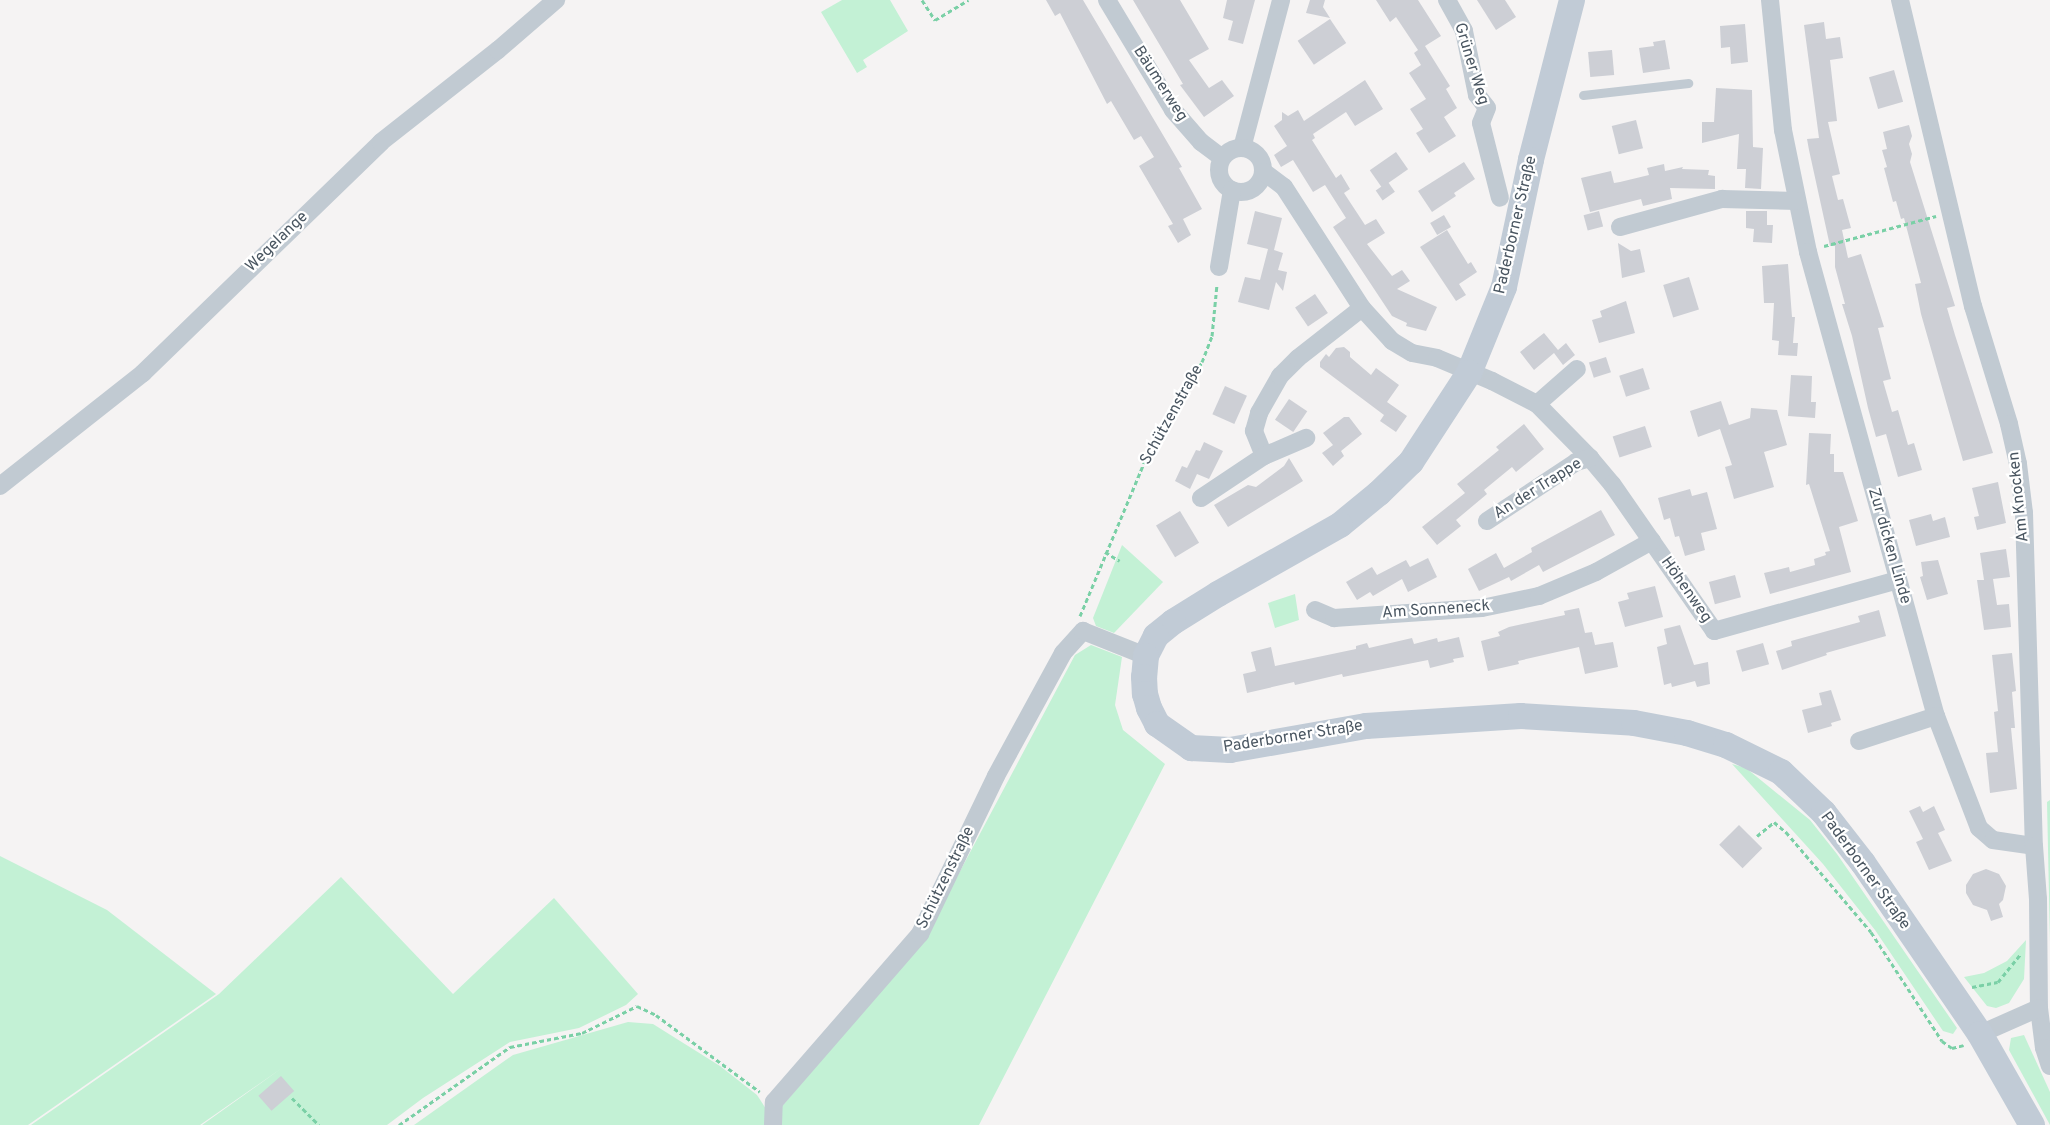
<!DOCTYPE html>
<html>
<head>
<meta charset="utf-8">
<style>
  body { margin:0 }
  #map { position:relative; width:2050px; height:1125px; overflow:hidden; background:#f5f3f3; font-family:Overpass,sans-serif }
  div>[style] { position:absolute }
  [style*='--x'] { left:calc(var(--x)*1px); top:calc(var(--y)*1px); width:calc(var(--w)*1px); rotate:calc(var(--a)*1deg) }
  .green>* { inset:0; background:#c3f1d5 }
  .building>* { inset:0; background:#cdcfd5; transform-origin:0 0 }
  .path>* { height:3px; margin-top:-1.5px; transform-origin:0; background:repeating-linear-gradient(90deg,#7ad0a6 0 4.5px,transparent 0 7.5px) }
  .service>* { height:9px; margin:-4.5px; padding:0 4.5px; transform-origin:4.5px; border-radius:4.5px; background:#c1cad2 }
  .minor>* { height:18px; margin:-9px; padding:0 9px; transform-origin:9px; border-radius:9px; background:#c1cad2 }
  .minor>.ring { margin:-9px; padding:0; box-sizing:content-box; background:none; border:18px solid #c1cad2; border-radius:50% }
  .secondary>* { height:26px; margin:-13px; padding:0 13px; transform-origin:13px; border-radius:13px; background:#c1cbd6 }
  span { translate:-50% -50%; white-space:nowrap; text-align:center; line-height:1.15; -webkit-text-stroke:4.5px #fff; paint-order:stroke }
  .street-label { font-size:16px; color:#4a5661 }
</style>
</head>
<body>
<div id="map">
  <div class="green">
    <i style="clip-path:polygon(842px 0,890px 0,908px 31px,863px 60px,867px 67px,857px 73px,821px 12px)"></i>
    <i style="clip-path:polygon(1122px 545px,1163px 582px,1114px 633px,1096px 626px,1093px 618px)"></i>
    <i style="clip-path:polygon(1295px 594px,1299px 620px,1275px 628px,1268px 603px)"></i>
    <i style="clip-path:polygon(1091px 645px,1122px 657px,1115px 705px,1123px 730px,1165px 764px,979px 1125px,776px 1125px,778px 1111px,925px 937px,1075px 655px)"></i>
    <i style="clip-path:polygon(1732px 764px,1746px 768px,1810px 820px,1837px 854px,1957px 1028px,1953px 1034px,1943px 1031px,1875px 930px,1823px 864px)"></i>
    <i style="clip-path:polygon(2050px 800px,2050px 942px,2047px 802px)"></i>
    <i style="clip-path:polygon(0 856px,107px 910px,216px 994px,28px 1125px,0 1125px)"></i>
    <i style="clip-path:polygon(341px 877px,453px 994px,554px 898px,638px 994px,626px 1005px,579px 1028px,510px 1042px,423px 1098px,387px 1125px,202px 1125px,282px 1068px,200px 1125px,31px 1125px,219px 994px)"></i>
    <i style="clip-path:polygon(2026px 940px,2024px 979px,2009px 1003px,1996px 1008px,1987px 1006px,1964px 977px,1984px 973px,2007px 961px)"></i>
    <i style="clip-path:polygon(628px 1022px,653px 1024px,720px 1066px,757px 1095px,768px 1112px,769px 1125px,414px 1125px,513px 1055px)"></i>
    <i style="clip-path:polygon(2024px 1035px,2050px 1092px,2050px 1125px,2009px 1050px,2011px 1038px)"></i>
  </div>
  <div class="building">
    <i style="clip-path:polygon(1046px 0,1083px 0,1182px 167px,1179px 168px,1202px 209px,1183px 219px,1191px 235px,1178px 243px,1168px 226px,1173px 224px,1139px 166px,1154px 157px,1141px 136px,1134px 140px,1111px 101px,1107px 104px,1060px 13px,1055px 16px)"></i>
    <i style="clip-path:polygon(1133px 0,1180px 0,1209px 49px,1189px 60px,1209px 88px,1222px 80px,1234px 96px,1204px 117px,1180px 85px,1183px 84px)"></i>
    <i style="clip-path:polygon(1227px 0,1255px 0,1243px 44px,1228px 40px,1233px 21px,1223px 18px)"></i>
    <i style="clip-path:polygon(1310px 0,1325px 0,1323px 7px,1330px 18px,1306px 13px)"></i>
    <i style="clip-path:polygon(1376px 0,1418px 0,1441px 36px,1425px 46px,1450px 86px,1446px 89px,1457px 108px,1444px 117px,1456px 136px,1429px 153px,1416px 133px,1423px 129px,1410px 109px,1426px 99px,1409px 73px,1421px 65px,1414px 53px,1418px 50px,1396px 17px,1390px 22px)"></i>
    <i style="clip-path:polygon(1477px 0,1505px 0,1516px 17px,1496px 30px)"></i>
    <i style="left:1330px;top:19px;width:29px;height:39px;rotate:56deg"></i>
    <i style="clip-path:polygon(1824px 22px,1826px 39px,1840px 37px,1843px 58px,1830px 60px,1837px 121px,1828px 122px,1840px 174px,1832px 176px,1838px 200px,1843px 199px,1851px 228px,1842px 230px,1848px 258px,1861px 254px,1884px 327px,1878px 328px,1891px 379px,1883px 381px,1892px 412px,1898px 410px,1908px 445px,1914px 443px,1922px 470px,1898px 477px,1886px 434px,1876px 437px,1868px 408px,1852px 336px,1842px 304px,1845px 304px,1835px 267px,1835px 246px,1830px 246px,1809px 150px,1807px 139px,1819px 138px,1804px 25px)"></i>
    <i style="clip-path:polygon(1745px 24px,1748px 62px,1731px 64px,1730px 47px,1721px 48px,1720px 26px)"></i>
    <i style="clip-path:polygon(1665px 40px,1670px 69px,1643px 73px,1639px 48px,1654px 46px,1653px 42px)"></i>
    <i style="left:1612px;top:50px;width:25px;height:24px;rotate:85deg"></i>
    <i style="left:1894px;top:70px;width:33px;height:26px;rotate:74deg"></i>
    <i style="clip-path:polygon(1365px 80px,1383px 109px,1355px 126px,1346px 112px,1313px 134px,1315px 138px,1312px 140px,1336px 178px,1341px 174px,1350px 189px,1344px 193px,1365px 225px,1376px 219px,1385px 233px,1367px 244px,1392px 276px,1402px 270px,1410px 281px,1397px 289px,1437px 307px,1426px 331px,1406px 326px,1407px 323px,1392px 316px,1333px 227px,1346px 218px,1325px 185px,1313px 192px,1293px 160px,1281px 167px,1274px 155px,1287px 146px,1274px 126px,1282px 120px,1282px 112px,1288px 116px,1298px 110px,1304px 121px)"></i>
    <i style="clip-path:polygon(1716px 88px,1752px 90px,1753px 147px,1763px 148px,1761px 189px,1745px 188px,1746px 169px,1737px 169px,1739px 134px,1702px 143px,1702px 122px,1714px 122px)"></i>
    <i style="left:1636px;top:120px;width:29px;height:25px;rotate:76deg"></i>
    <i style="clip-path:polygon(1909px 125px,1912px 136px,1909px 144px,1912px 154px,1910px 162px,1955px 306px,1947px 308px,1955px 335px,1993px 453px,1963px 461px,1921px 314px,1915px 284px,1921px 283px,1904px 218px,1901px 219px,1896px 201px,1893px 202px,1884px 168px,1887px 167px,1882px 150px,1887px 149px,1883px 132px)"></i>
    <i style="left:1396px;top:152px;width:21px;height:32px;rotate:55deg"></i>
    <i style="clip-path:polygon(1464px 162px,1475px 179px,1454px 193px,1456px 196px,1432px 212px,1418px 191px)"></i>
    <i style="clip-path:polygon(1664px 164px,1665px 171px,1683px 167px,1682px 169px,1709px 170px,1708px 175px,1715px 176px,1715px 189px,1670px 188px,1672px 199px,1643px 206px,1641px 199px,1590px 212px,1581px 178px,1611px 171px,1614px 183px,1620px 182px,1649px 175px,1647px 168px)"></i>
    <i style="left:1388px;top:182px;width:12px;height:15px;rotate:55deg"></i>
    <i style="clip-path:polygon(1255px 211px,1282px 218px,1274px 250px,1283px 253px,1278px 270px,1287px 272px,1283px 291px,1276px 282px,1269px 310px,1238px 302px,1245px 277px,1260px 280px,1268px 249px,1247px 244px)"></i>
    <i style="left:1599px;top:211px;width:16px;height:16px;rotate:75deg"></i>
    <i style="clip-path:polygon(1746px 211px,1767px 211px,1767px 225px,1773px 225px,1772px 243px,1753px 242px,1754px 229px,1746px 228px)"></i>
    <i style="left:1444px;top:215px;width:14px;height:16px;rotate:60deg"></i>
    <i style="clip-path:polygon(1447px 230px,1468px 264px,1471px 262px,1477px 272px,1459px 284px,1466px 295px,1456px 301px,1420px 247px)"></i>
    <i style="clip-path:polygon(1618px 243px,1631px 251px,1640px 249px,1645px 272px,1622px 278px)"></i>
    <i style="clip-path:polygon(1788px 264px,1792px 317px,1795px 317px,1793px 343px,1798px 343px,1797px 356px,1778px 355px,1779px 341px,1772px 340px,1774px 303px,1764px 303px,1762px 266px)"></i>
    <i style="left:1689px;top:277px;width:34px;height:27px;rotate:73deg"></i>
    <i style="left:1315px;top:294px;width:23px;height:24px;rotate:56deg"></i>
    <i style="clip-path:polygon(1626px 301px,1635px 333px,1599px 343px,1592px 320px,1602px 317px,1600px 311px)"></i>
    <i style="clip-path:polygon(1544px 333px,1558px 350px,1566px 343px,1575px 355px,1563px 365px,1554px 353px,1534px 370px,1520px 352px)"></i>
    <i style="clip-path:polygon(1344px 347px,1350px 352px,1350px 357px,1371px 375px,1376px 368px,1399px 385px,1387px 402px,1407px 416px,1396px 432px,1380px 421px,1384px 415px,1320px 367px,1320px 362px,1326px 354px,1329px 357px,1336px 348px)"></i>
    <i style="left:1606px;top:357px;width:16px;height:18px;rotate:72deg"></i>
    <i style="left:1643px;top:368px;width:22px;height:25px;rotate:72deg"></i>
    <i style="clip-path:polygon(1791px 375px,1812px 376px,1811px 402px,1816px 402px,1815px 418px,1788px 416px)"></i>
    <i style="left:1225px;top:386px;width:24px;height:31px;rotate:24deg"></i>
    <i style="left:1289px;top:399px;width:22px;height:25px;rotate:34deg"></i>
    <i style="clip-path:polygon(1721px 401px,1729px 425px,1750px 418px,1751px 408px,1777px 410px,1787px 445px,1764px 452px,1774px 487px,1734px 499px,1725px 467px,1732px 465px,1720px 429px,1698px 437px,1690px 411px)"></i>
    <i style="clip-path:polygon(1344px 417px,1349px 417px,1362px 434px,1341px 451px,1344px 456px,1333px 466px,1322px 453px,1333px 445px,1323px 433px)"></i>
    <i style="clip-path:polygon(1524px 424px,1544px 449px,1516px 472px,1512px 467px,1484px 490px,1487px 494px,1456px 520px,1461px 526px,1437px 545px,1422px 527px,1465px 493px,1457px 484px,1499px 450px,1496px 447px)"></i>
    <i style="left:1645px;top:426px;width:22px;height:34px;rotate:72deg"></i>
    <i style="clip-path:polygon(1809px 433px,1831px 434px,1830px 454px,1834px 454px,1834px 472px,1843px 472px,1858px 521px,1839px 527px,1851px 572px,1770px 594px,1764px 573px,1789px 567px,1790px 572px,1815px 565px,1814px 559px,1826px 555px,1825px 552px,1830px 551px,1809px 484px,1806px 485px)"></i>
    <i style="clip-path:polygon(1204px 442px,1223px 451px,1209px 479px,1197px 474px,1190px 489px,1175px 481px,1182px 466px,1187px 468px,1196px 450px,1200px 451px)"></i>
    <i style="clip-path:polygon(1289px 458px,1303px 481px,1228px 527px,1214px 505px,1248px 485px,1256px 487px,1284px 466px)"></i>
    <i style="clip-path:polygon(1998px 482px,2006px 523px,1977px 530px,1974px 517px,1979px 516px,1972px 488px)"></i>
    <i style="clip-path:polygon(1690px 489px,1692px 496px,1707px 492px,1717px 529px,1701px 533px,1705px 550px,1685px 556px,1679px 536px,1675px 537px,1670px 518px,1664px 520px,1658px 498px)"></i>
    <i style="clip-path:polygon(1601px 510px,1615px 535px,1543px 572px,1539px 565px,1511px 581px,1509px 577px,1479px 591px,1468px 569px,1496px 553px,1504px 568px,1532px 552px,1531px 548px)"></i>
    <i style="left:1180px;top:511px;width:37px;height:28px;rotate:59deg"></i>
    <i style="clip-path:polygon(1931px 514px,1933px 521px,1945px 517px,1950px 537px,1916px 546px,1909px 520px)"></i>
    <i style="clip-path:polygon(2006px 549px,2010px 577px,1993px 579px,1997px 605px,2009px 604px,2011px 627px,1984px 630px,1977px 580px,1984px 580px,1980px 553px)"></i>
    <i style="clip-path:polygon(1428px 558px,1437px 577px,1408px 592px,1402px 579px,1373px 596px,1370px 592px,1357px 600px,1346px 582px,1372px 567px,1377px 575px,1406px 560px,1410px 567px)"></i>
    <i style="clip-path:polygon(1938px 560px,1948px 594px,1927px 600px,1920px 577px,1923px 576px,1921px 562px)"></i>
    <i style="left:1735px;top:575px;width:23px;height:27px;rotate:75deg"></i>
    <i style="clip-path:polygon(1655px 586px,1663px 617px,1625px 627px,1618px 602px,1629px 599px,1627px 593px)"></i>
    <i style="clip-path:polygon(1579px 608px,1585px 633px,1592px 632px,1595px 645px,1613px 642px,1618px 667px,1585px 674px,1579px 647px,1518px 661px,1519px 664px,1488px 671px,1481px 641px,1500px 636px,1498px 632px,1509px 627px,1565px 615px,1564px 611px)"></i>
    <i style="clip-path:polygon(1879px 610px,1886px 636px,1826px 653px,1827px 655px,1782px 670px,1776px 651px,1792px 646px,1791px 641px,1860px 622px,1858px 616px)"></i>
    <i style="clip-path:polygon(1680px 625px,1694px 665px,1708px 662px,1710px 684px,1697px 687px,1695px 681px,1672px 687px,1671px 683px,1664px 685px,1657px 647px,1667px 644px,1664px 629px)"></i>
    <i style="clip-path:polygon(1459px 637px,1464px 657px,1453px 659px,1454px 662px,1430px 668px,1428px 660px,1343px 677px,1342px 674px,1295px 685px,1294px 682px,1247px 693px,1243px 674px,1256px 671px,1251px 652px,1271px 647px,1275px 666px,1356px 649px,1356px 646px,1367px 643px,1369px 648px,1412px 638px,1414px 644px,1437px 638px,1438px 642px)"></i>
    <i style="left:1763px;top:643px;width:22px;height:28px;rotate:74deg"></i>
    <i style="clip-path:polygon(2012px 653px,2016px 691px,2012px 692px,2015px 728px,2011px 728px,2017px 789px,1990px 793px,1986px 753px,1998px 752px,1994px 712px,1998px 711px,1992px 655px)"></i>
    <i style="clip-path:polygon(1831px 690px,1841px 720px,1831px 723px,1832px 726px,1808px 733px,1802px 710px,1822px 705px,1819px 693px)"></i>
    <i style="clip-path:polygon(1920px 806px,1923px 812px,1934px 806px,1945px 830px,1938px 833px,1952px 861px,1929px 870px,1916px 842px,1923px 839px,1909px 811px)"></i>
    <i style="left:1739px;top:825px;width:33px;height:28px;rotate:45deg"></i>
    <i style="clip-path:polygon(1986px 869px,1999px 874px,2006px 886px,2003px 900px,1999px 904px,2003px 917px,1991px 921px,1987px 910px,1973px 905px,1966px 893px,1966px 885px,1973px 874px)"></i>
    <i style="left:281px;top:1076px;width:20px;height:30px;rotate:49deg"></i>
  </div>
  <div class="path">
    <i style="--x:922;--y:0;--w:24;--a:57"></i>
    <i style="--x:935;--y:20;--w:39;--a:-31"></i>
    <i style="--x:1824;--y:246;--w:116;--a:-15"></i>
    <i style="--x:1105;--y:552;--w:17;--a:31"></i>
    <i style="--x:1080;--y:616;--w:186;--a:-67.3"></i>
    <i style="--x:1152;--y:444;--w:96;--a:-58.6"></i>
    <i style="--x:1202;--y:362;--w:28;--a:-69"></i>
    <i style="--x:1212;--y:336;--w:52;--a:-84.5"></i>
    <i style="--x:1757;--y:836;--w:22;--a:-39"></i>
    <i style="--x:1774;--y:822;--w:16;--a:40"></i>
    <i style="--x:1786;--y:832;--w:131;--a:49.6"></i>
    <i style="--x:1871;--y:932;--w:130;--a:56.9"></i>
    <i style="--x:1942;--y:1041;--w:12;--a:35"></i>
    <i style="--x:1952;--y:1048;--w:12;--a:-14"></i>
    <i style="--x:1972;--y:987;--w:26;--a:-11"></i>
    <i style="--x:1998;--y:982;--w:36;--a:-51"></i>
    <i style="--x:292;--y:1098;--w:38;--a:45"></i>
    <i style="--x:399;--y:1125;--w:136;--a:-35.1"></i>
    <i style="--x:510;--y:1047;--w:73;--a:-11"></i>
    <i style="--x:582;--y:1033;--w:61;--a:-26.1"></i>
    <i style="--x:637;--y:1006;--w:21;--a:25"></i>
    <i style="--x:656;--y:1015;--w:129;--a:36.5"></i>
  </div>
  <div class="service">
    <i style="--x:1583;--y:95;--w:106;--a:-6.5"></i>
  </div>
  <div class="minor">
    <i style="--x:1107;--y:0;--w:128;--a:59"></i>
    <i style="--x:1173;--y:110;--w:43;--a:48.8"></i>
    <i style="--x:1201;--y:142;--w:26;--a:37"></i>
    <i style="--x:1447;--y:0;--w:35;--a:61"></i>
    <i style="--x:1464;--y:31;--w:65;--a:78.5"></i>
    <i style="--x:1477;--y:95;--w:16;--a:52"></i>
    <i style="--x:1487;--y:108;--w:16;--a:112"></i>
    <i style="--x:1481;--y:123;--w:77;--a:75.8"></i>
    <i style="--x:1770;--y:0;--w:131;--a:84.3"></i>
    <i style="--x:1783;--y:130;--w:125;--a:78.4"></i>
    <i style="--x:1808;--y:252;--w:481;--a:74.6"></i>
    <i style="--x:1936;--y:716;--w:120;--a:69"></i>
    <i style="--x:1979;--y:828;--w:18;--a:41"></i>
    <i style="--x:1993;--y:840;--w:41;--a:8.3"></i>
    <i style="--x:1900;--y:0;--w:315;--a:76.6"></i>
    <i style="--x:1973;--y:306;--w:123;--a:73"></i>
    <i style="--x:2009;--y:424;--w:41;--a:77.3"></i>
    <i style="--x:2018;--y:464;--w:49;--a:83"></i>
    <i style="--x:2024;--y:513;--w:333;--a:88.3"></i>
    <i style="--x:2034;--y:846;--w:53;--a:85.7"></i>
    <i style="--x:2038;--y:899;--w:109;--a:89.5"></i>
    <i style="--x:2039;--y:1008;--w:40;--a:82.9"></i>
    <i style="--x:2044;--y:1048;--w:19;--a:72"></i>
    <i style="--x:1242;--y:148;--w:153;--a:-75.2"></i>
    <i class="ring" style="left:1219px;top:148px;width:26px;height:26px"></i>
    <i style="--x:1264;--y:172;--w:25;--a:37"></i>
    <i style="--x:1284;--y:187;--w:144;--a:57.2"></i>
    <i style="--x:1362;--y:308;--w:45;--a:47.7"></i>
    <i style="--x:1392;--y:341;--w:23;--a:31"></i>
    <i style="--x:1412;--y:353;--w:25;--a:11"></i>
    <i style="--x:1437;--y:358;--w:60;--a:22.7"></i>
    <i style="--x:1492;--y:381;--w:51;--a:27.1"></i>
    <i style="--x:1537;--y:404;--w:76;--a:45.5"></i>
    <i style="--x:1590;--y:458;--w:34;--a:50"></i>
    <i style="--x:1612;--y:484;--w:179;--a:55.2"></i>
    <i style="--x:1714;--y:631;--w:191;--a:-15.5"></i>
    <i style="--x:1620;--y:227;--w:106;--a:-15.4"></i>
    <i style="--x:1722;--y:199;--w:75;--a:1.5"></i>
    <i style="--x:1219;--y:267;--w:78;--a:-80.4"></i>
    <i style="--x:1537;--y:404;--w:53;--a:-41.2"></i>
    <i style="--x:1264;--y:456;--w:27;--a:-112"></i>
    <i style="--x:1254;--y:431;--w:19;--a:-74"></i>
    <i style="--x:1259;--y:413;--w:43;--a:-60.4"></i>
    <i style="--x:1280;--y:376;--w:25;--a:-45"></i>
    <i style="--x:1298;--y:358;--w:81;--a:-38"></i>
    <i style="--x:0;--y:486;--w:182;--a:-38.3"></i>
    <i style="--x:143;--y:373;--w:332;--a:-44.1"></i>
    <i style="--x:381;--y:142;--w:149;--a:-38.2"></i>
    <i style="--x:498;--y:50;--w:77;--a:-40.8"></i>
    <i style="--x:1201;--y:498;--w:76;--a:-33.7"></i>
    <i style="--x:1264;--y:456;--w:46;--a:-23.2"></i>
    <i style="--x:1487;--y:521;--w:107;--a:-33.5"></i>
    <i style="--x:1576;--y:462;--w:15;--a:-16"></i>
    <i style="--x:1315;--y:610;--w:21;--a:23"></i>
    <i style="--x:1334;--y:618;--w:148;--a:-3.9"></i>
    <i style="--x:1482;--y:608;--w:58;--a:-11.9"></i>
    <i style="--x:1539;--y:596;--w:62;--a:-22.8"></i>
    <i style="--x:1596;--y:572;--w:64;--a:-29"></i>
    <i style="--x:1859;--y:741;--w:81;--a:-18"></i>
    <i style="--x:1980;--y:1034;--w:64;--a:-23.8"></i>
    <i style="--x:773;--y:1125;--w:23;--a:-88"></i>
    <i style="--x:774;--y:1102;--w:223;--a:-49"></i>
    <i style="--x:920;--y:934;--w:175;--a:-64.3"></i>
    <i style="--x:996;--y:776;--w:140;--a:-61.4"></i>
    <i style="--x:1063;--y:653;--w:30;--a:-48"></i>
    <i style="--x:1083;--y:631;--w:68;--a:21.6"></i>
  </div>
  <div class="secondary">
    <i style="--x:1572;--y:0;--w:165;--a:104.4"></i>
    <i style="--x:1531;--y:160;--w:130;--a:102"></i>
    <i style="--x:1504;--y:287;--w:93;--a:112.1"></i>
    <i style="--x:1469;--y:373;--w:106;--a:123.1"></i>
    <i style="--x:1411;--y:462;--w:45;--a:135.9"></i>
    <i style="--x:1379;--y:493;--w:50;--a:140.6"></i>
    <i style="--x:1340;--y:525;--w:140;--a:150.5"></i>
    <i style="--x:1218;--y:594;--w:53;--a:148.1"></i>
    <i style="--x:1173;--y:622;--w:22;--a:141"></i>
    <i style="--x:1156;--y:636;--w:22;--a:117"></i>
    <i style="--x:1146;--y:656;--w:21;--a:95"></i>
    <i style="--x:1144;--y:677;--w:17;--a:87"></i>
    <i style="--x:1145;--y:694;--w:15;--a:74"></i>
    <i style="--x:1149;--y:708;--w:18;--a:63"></i>
    <i style="--x:1157;--y:724;--w:42;--a:35.2"></i>
    <i style="--x:1191;--y:748;--w:39;--a:3"></i>
    <i style="--x:1230;--y:750;--w:138;--a:-10"></i>
    <i style="--x:1366;--y:726;--w:155;--a:-3.7"></i>
    <i style="--x:1521;--y:716;--w:113;--a:3.5"></i>
    <i style="--x:1634;--y:723;--w:54;--a:10.7"></i>
    <i style="--x:1687;--y:733;--w:41;--a:17.1"></i>
    <i style="--x:1726;--y:745;--w:61;--a:26.1"></i>
    <i style="--x:1781;--y:772;--w:59;--a:43.6"></i>
    <i style="--x:1824;--y:813;--w:63;--a:52"></i>
    <i style="--x:1863;--y:863;--w:207;--a:55.6"></i>
    <i style="--x:1980;--y:1034;--w:105;--a:60.3"></i>
  </div>
  <div class="street-label">
    <span style="left:1471px;top:64px;rotate:73deg">Grüner Weg</span>
    <span style="left:1160px;top:84px;rotate:57deg">Bäumerweg</span>
    <span style="left:1516px;top:225px;rotate:-77deg">Paderborner Straße</span>
    <span style="left:277px;top:242px;rotate:-44deg">Wegelange</span>
    <span style="left:1172px;top:415px;rotate:-61deg">Schützenstraße</span>
    <span style="left:1538px;top:489px;rotate:-32deg">An der Trappe</span>
    <span style="left:2019px;top:497px;rotate:-96deg">Am Knocken</span>
    <span style="left:1889px;top:546px;rotate:74deg">Zur dicken Linde</span>
    <span style="left:1686px;top:590px;rotate:55deg">Höhenweg</span>
    <span style="left:1436px;top:610px;rotate:-4deg">Am Sonneneck</span>
    <span style="left:1293px;top:737px;rotate:-9deg">Paderborner Straße</span>
    <span style="left:1865px;top:871px;rotate:54deg">Paderborner Straße</span>
    <span style="left:946px;top:878px;rotate:-64deg">Schützenstraße</span>
  </div>
</div>
</body>
</html>
